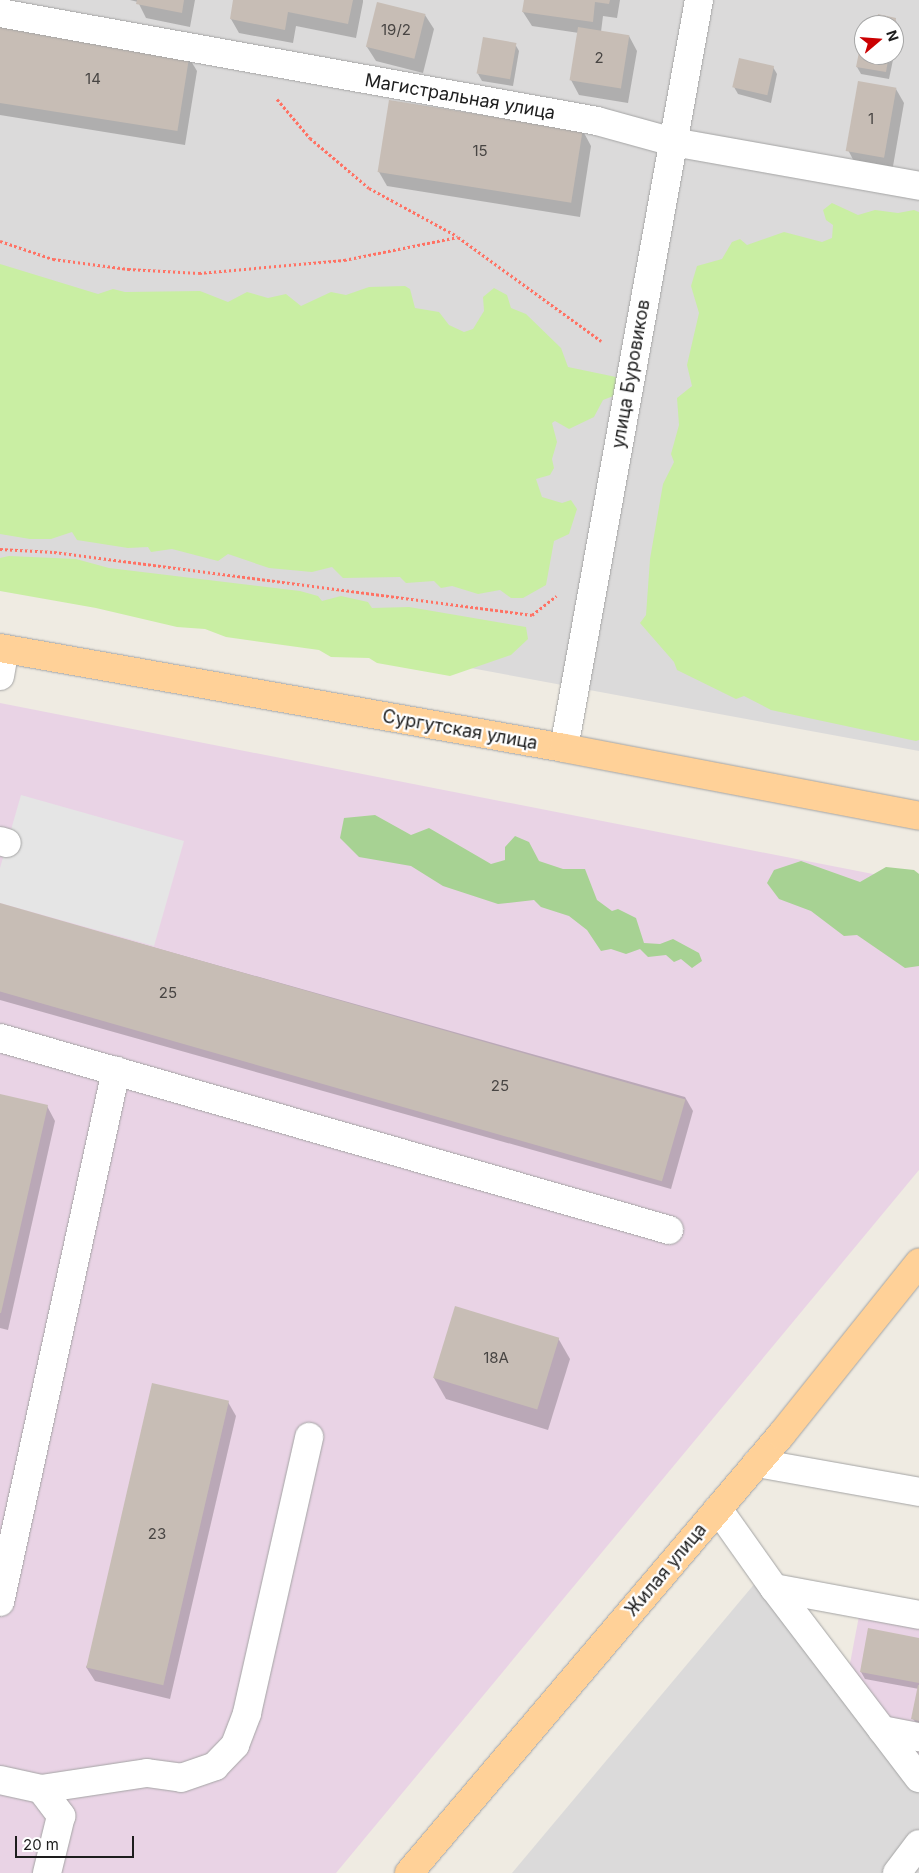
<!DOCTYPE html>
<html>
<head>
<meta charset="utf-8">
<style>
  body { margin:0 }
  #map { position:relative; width:919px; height:1873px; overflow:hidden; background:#efebe2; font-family:Inter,sans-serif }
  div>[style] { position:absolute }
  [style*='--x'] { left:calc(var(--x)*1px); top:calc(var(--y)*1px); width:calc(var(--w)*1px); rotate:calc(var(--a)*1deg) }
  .residential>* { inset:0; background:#dbdada }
  .industrial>* { inset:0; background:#e9d3e5 }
  .grass>* { inset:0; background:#c9eea3 }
  .forest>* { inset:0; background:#a7d293 }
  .parking>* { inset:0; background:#e5e5e5 }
  .shadow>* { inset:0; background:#0003 }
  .building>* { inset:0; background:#c7bdb5; transform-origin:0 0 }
  .path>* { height:3px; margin-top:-1.5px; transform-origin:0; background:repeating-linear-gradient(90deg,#ff7264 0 2.5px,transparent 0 5px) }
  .roads { filter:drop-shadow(0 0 1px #a4a4a4) drop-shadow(0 0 1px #a4a4a4) }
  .minor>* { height:28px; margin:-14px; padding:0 14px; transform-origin:14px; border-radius:14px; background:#fff }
  .major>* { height:28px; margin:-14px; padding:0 14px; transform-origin:14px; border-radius:14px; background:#ffd198 }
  span { translate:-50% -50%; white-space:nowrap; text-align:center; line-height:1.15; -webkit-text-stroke:4.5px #fff; paint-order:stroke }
  .number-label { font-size:15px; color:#484543 }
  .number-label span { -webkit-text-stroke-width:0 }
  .street-label { font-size:18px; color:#1d1d1d }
  .north { position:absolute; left:854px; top:15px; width:50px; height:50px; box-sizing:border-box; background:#fff; border:1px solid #a5a5a5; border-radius:50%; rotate:72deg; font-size:14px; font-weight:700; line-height:20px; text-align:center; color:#1d1d1d }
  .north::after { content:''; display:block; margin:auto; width:18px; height:22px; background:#cb0002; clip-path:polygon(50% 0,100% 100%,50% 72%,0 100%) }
  .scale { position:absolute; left:15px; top:1836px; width:119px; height:22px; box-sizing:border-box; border:2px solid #1d1d1d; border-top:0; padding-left:6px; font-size:15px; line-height:18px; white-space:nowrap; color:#1d1d1d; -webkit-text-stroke:4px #fff; paint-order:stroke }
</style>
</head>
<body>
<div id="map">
  <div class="residential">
    <i style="clip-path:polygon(evenodd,0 0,919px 0,919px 751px,0 581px,0 0,864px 25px,894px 25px,894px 55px,864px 55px,864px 25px)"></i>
    <i style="clip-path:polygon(767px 1569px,919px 1765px,919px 1873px,512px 1873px)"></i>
  </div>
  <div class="industrial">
    <i style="clip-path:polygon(0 703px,919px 883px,919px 1170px,336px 1873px,0 1873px)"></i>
    <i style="clip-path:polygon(859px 1616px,919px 1627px,919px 1765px,848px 1674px)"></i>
  </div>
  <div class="grass">
    <i style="clip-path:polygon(832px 203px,858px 215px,875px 210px,898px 213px,914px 210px,919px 212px,919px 740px,916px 741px,771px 710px,744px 696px,736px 699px,677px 670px,674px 662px,640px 623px,646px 615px,650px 559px,663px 484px,674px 462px,671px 454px,679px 425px,677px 398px,692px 386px,687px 365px,699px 313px,691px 286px,697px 266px,722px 259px,732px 242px,740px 239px,747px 245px,784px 232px,822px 242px,832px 238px,833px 225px,826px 220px,823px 210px)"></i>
    <i style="clip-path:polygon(0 264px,98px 294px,113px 289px,125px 292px,200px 291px,228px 302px,247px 292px,268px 298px,286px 294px,301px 306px,331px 292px,346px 295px,369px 287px,405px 286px,410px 289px,415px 308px,439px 312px,449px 325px,464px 332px,473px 329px,484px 311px,483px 297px,494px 288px,507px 295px,511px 308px,526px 314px,561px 348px,568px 367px,616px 377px,616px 395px,603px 400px,594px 417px,569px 429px,555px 421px,552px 423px,557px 442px,552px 459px,554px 468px,550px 475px,536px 479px,542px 497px,562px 503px,571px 500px,577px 509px,569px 534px,554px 541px,546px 585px,523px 598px,511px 598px,500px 590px,478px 594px,452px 586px,441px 588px,434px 581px,406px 583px,400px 577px,343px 578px,332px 567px,312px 572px,269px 568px,228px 554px,218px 561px,172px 549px,151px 552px,148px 547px,128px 548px,77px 540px,72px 532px,51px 539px,30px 539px,0 534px)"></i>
    <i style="clip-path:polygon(9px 556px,76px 559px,109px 568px,300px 591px,318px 596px,322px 601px,341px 596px,368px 602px,372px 608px,409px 607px,526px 627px,528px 639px,511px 655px,450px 676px,377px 663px,369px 658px,331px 657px,319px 650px,226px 637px,205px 629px,177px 627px,96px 608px,0 591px,0 558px)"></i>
  </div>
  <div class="forest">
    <i style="clip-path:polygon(375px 815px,411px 835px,429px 828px,491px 864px,505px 860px,505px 847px,515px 836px,529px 842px,539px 861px,563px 869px,585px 869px,597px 900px,612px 911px,618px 909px,636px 918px,644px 943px,660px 944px,673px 939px,699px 953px,702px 961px,692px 968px,681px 959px,674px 962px,666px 955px,648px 957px,640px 949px,626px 954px,611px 949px,601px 951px,587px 930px,569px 916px,541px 907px,534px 900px,498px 904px,443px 886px,411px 866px,359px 857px,340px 838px,344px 818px)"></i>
    <i style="clip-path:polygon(801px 861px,860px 882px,886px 867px,914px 870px,919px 874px,919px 966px,905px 968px,857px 935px,844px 936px,811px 911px,779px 899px,767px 883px,774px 870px)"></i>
  </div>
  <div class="parking">
    <i style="clip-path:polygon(21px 795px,184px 841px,154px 946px,0 903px,0 868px)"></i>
  </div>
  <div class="shadow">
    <i style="clip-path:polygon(130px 0,195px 0,190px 27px,146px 18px,138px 2px)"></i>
    <i style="clip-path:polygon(235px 0,363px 0,363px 2px,356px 38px,296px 26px,293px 43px,239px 33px,231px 19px)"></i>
    <i style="clip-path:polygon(525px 0,620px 0,617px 18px,603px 16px,601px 32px,629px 36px,637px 51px,628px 103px,579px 95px,571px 80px,579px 33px,532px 26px,523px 12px)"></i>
    <i style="clip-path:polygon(425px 15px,434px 29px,423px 73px,376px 61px,367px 47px)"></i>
    <i style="clip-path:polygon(895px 19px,899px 26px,894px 54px,894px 25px,877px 25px)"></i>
    <i style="clip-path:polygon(0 25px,188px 56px,197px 71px,185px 145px,0 115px)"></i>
    <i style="clip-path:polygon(515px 44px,519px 51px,513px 86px,482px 81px,478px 74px)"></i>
    <i style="clip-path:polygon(864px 54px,894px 55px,889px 79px,861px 74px,857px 67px)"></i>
    <i style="clip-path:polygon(773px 67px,777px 74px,771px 103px,738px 94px,734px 87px)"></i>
    <i style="clip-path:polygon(896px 89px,904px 103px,892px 172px,856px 165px,848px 150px)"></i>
    <i style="clip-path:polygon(583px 131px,591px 146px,580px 217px,387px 186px,379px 172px)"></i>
    <i style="clip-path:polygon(0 904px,685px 1097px,693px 1111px,671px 1189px,0 1000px)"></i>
    <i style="clip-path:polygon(0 1096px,47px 1106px,55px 1121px,8px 1330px,0 1328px)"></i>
    <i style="clip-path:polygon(558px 1338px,570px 1359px,548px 1430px,446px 1399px,434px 1378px)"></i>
    <i style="clip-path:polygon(228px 1402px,236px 1416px,170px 1699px,95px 1681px,86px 1667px)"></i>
    <i style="clip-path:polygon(919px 1639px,919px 1726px,913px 1719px,919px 1689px,865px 1679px,861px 1672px)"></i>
  </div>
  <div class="building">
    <i style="clip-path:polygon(137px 0,184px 0,182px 13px,136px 4px)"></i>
    <i style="clip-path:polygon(233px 0,353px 0,348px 24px,288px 12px,285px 30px,230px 19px)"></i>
    <i style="clip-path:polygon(524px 0,610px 0,609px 4px,595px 2px,593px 22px,522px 12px)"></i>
    <i style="left:377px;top:2px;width:50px;height:46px;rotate:14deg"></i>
    <i style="clip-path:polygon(878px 14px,896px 18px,895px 25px,876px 25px)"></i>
    <i style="left:0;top:24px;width:192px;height:78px;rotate:9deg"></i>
    <i style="left:578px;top:27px;width:52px;height:54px;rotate:9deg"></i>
    <i style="left:483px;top:37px;width:34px;height:37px;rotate:10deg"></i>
    <i style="clip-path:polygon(859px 52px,864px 53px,864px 55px,889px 55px,886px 72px,856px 67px)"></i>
    <i style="left:739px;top:58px;width:36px;height:30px;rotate:13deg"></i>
    <i style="left:858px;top:81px;width:39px;height:71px;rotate:10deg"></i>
    <i style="left:389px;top:100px;width:196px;height:73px;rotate:9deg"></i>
    <i style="left:0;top:903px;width:713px;height:85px;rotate:16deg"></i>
    <i style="clip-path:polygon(0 1094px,48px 1105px,1px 1313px,0 1313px)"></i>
    <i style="left:455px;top:1306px;width:109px;height:75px;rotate:17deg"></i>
    <i style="left:152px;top:1383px;width:79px;height:292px;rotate:13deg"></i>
    <i style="clip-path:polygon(868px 1628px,919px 1638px,919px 1683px,860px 1672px)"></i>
    <i style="clip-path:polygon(918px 1685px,919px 1685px,919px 1721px,911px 1719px)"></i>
  </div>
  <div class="path">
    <i style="--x:277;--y:99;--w:51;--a:49.8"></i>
    <i style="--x:310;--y:138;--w:77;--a:40.3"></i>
    <i style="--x:369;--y:188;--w:100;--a:28.6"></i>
    <i style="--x:0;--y:241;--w:56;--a:18.8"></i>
    <i style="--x:53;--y:259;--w:76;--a:7.6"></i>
    <i style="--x:128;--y:269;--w:71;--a:3.2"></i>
    <i style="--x:199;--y:273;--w:146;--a:-5.1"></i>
    <i style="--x:344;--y:260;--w:116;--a:-11.4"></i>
    <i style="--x:458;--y:237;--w:177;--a:36"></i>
    <i style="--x:0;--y:549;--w:54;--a:3.2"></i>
    <i style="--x:54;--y:552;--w:482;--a:7.5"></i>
    <i style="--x:532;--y:615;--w:31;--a:-38"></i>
  </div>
  <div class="roads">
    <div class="minor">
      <i style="--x:0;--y:13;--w:607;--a:10.25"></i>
      <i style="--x:597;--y:121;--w:79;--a:15.4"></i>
      <i style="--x:673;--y:142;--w:250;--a:10.1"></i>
      <i style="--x:0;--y:676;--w:27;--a:-80"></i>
      <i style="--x:564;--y:748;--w:760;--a:-79.77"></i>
      <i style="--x:0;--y:841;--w:7;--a:16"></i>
      <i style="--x:0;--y:1038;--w:696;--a:16.01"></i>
      <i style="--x:757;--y:1463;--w:165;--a:10.1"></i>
      <i style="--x:718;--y:1509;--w:97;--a:54.7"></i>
      <i style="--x:774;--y:1588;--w:239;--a:52.7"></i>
      <i style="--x:774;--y:1588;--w:147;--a:10.5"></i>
      <i style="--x:0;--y:1602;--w:544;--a:-77.68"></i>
      <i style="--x:882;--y:1730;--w:38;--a:11"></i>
      <i style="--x:0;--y:1780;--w:42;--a:12.4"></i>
      <i style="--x:41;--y:1789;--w:34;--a:53"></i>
      <i style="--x:61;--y:1816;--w:59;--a:103.8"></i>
      <i style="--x:41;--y:1789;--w:107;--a:-8.6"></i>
      <i style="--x:147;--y:1773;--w:34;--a:8"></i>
      <i style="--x:181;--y:1778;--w:36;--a:-19"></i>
      <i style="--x:215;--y:1766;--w:29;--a:-46"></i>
      <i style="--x:235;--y:1745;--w:34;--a:-69"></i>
      <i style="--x:247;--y:1713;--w:283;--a:-77.3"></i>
      <i style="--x:897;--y:1873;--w:36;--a:-53"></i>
    </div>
    <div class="major">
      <i style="--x:0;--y:648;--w:573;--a:10.05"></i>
      <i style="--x:564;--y:748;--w:361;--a:10.8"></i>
      <i style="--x:409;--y:1873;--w:575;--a:-49.66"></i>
      <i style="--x:781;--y:1435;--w:221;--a:-51.3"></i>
    </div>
  </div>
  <div class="number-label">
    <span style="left:396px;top:30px">19/2</span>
    <span style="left:599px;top:58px">2</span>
    <span style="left:93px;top:79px">14</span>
    <span style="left:871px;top:119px">1</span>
    <span style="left:480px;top:151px">15</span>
    <span style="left:168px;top:993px">25</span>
    <span style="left:500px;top:1086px">25</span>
    <span style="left:496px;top:1358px">18А</span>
    <span style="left:157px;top:1534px">23</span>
  </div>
  <div class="street-label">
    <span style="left:460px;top:97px;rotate:10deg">Магистральная улица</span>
    <span style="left:631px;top:374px;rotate:-80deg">улица Буровиков</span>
    <span style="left:460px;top:730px;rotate:10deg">Сургутская улица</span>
    <span style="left:666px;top:1570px;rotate:-50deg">Жилая улица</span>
  </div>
  <div class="north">N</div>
  <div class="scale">20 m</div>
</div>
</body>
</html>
